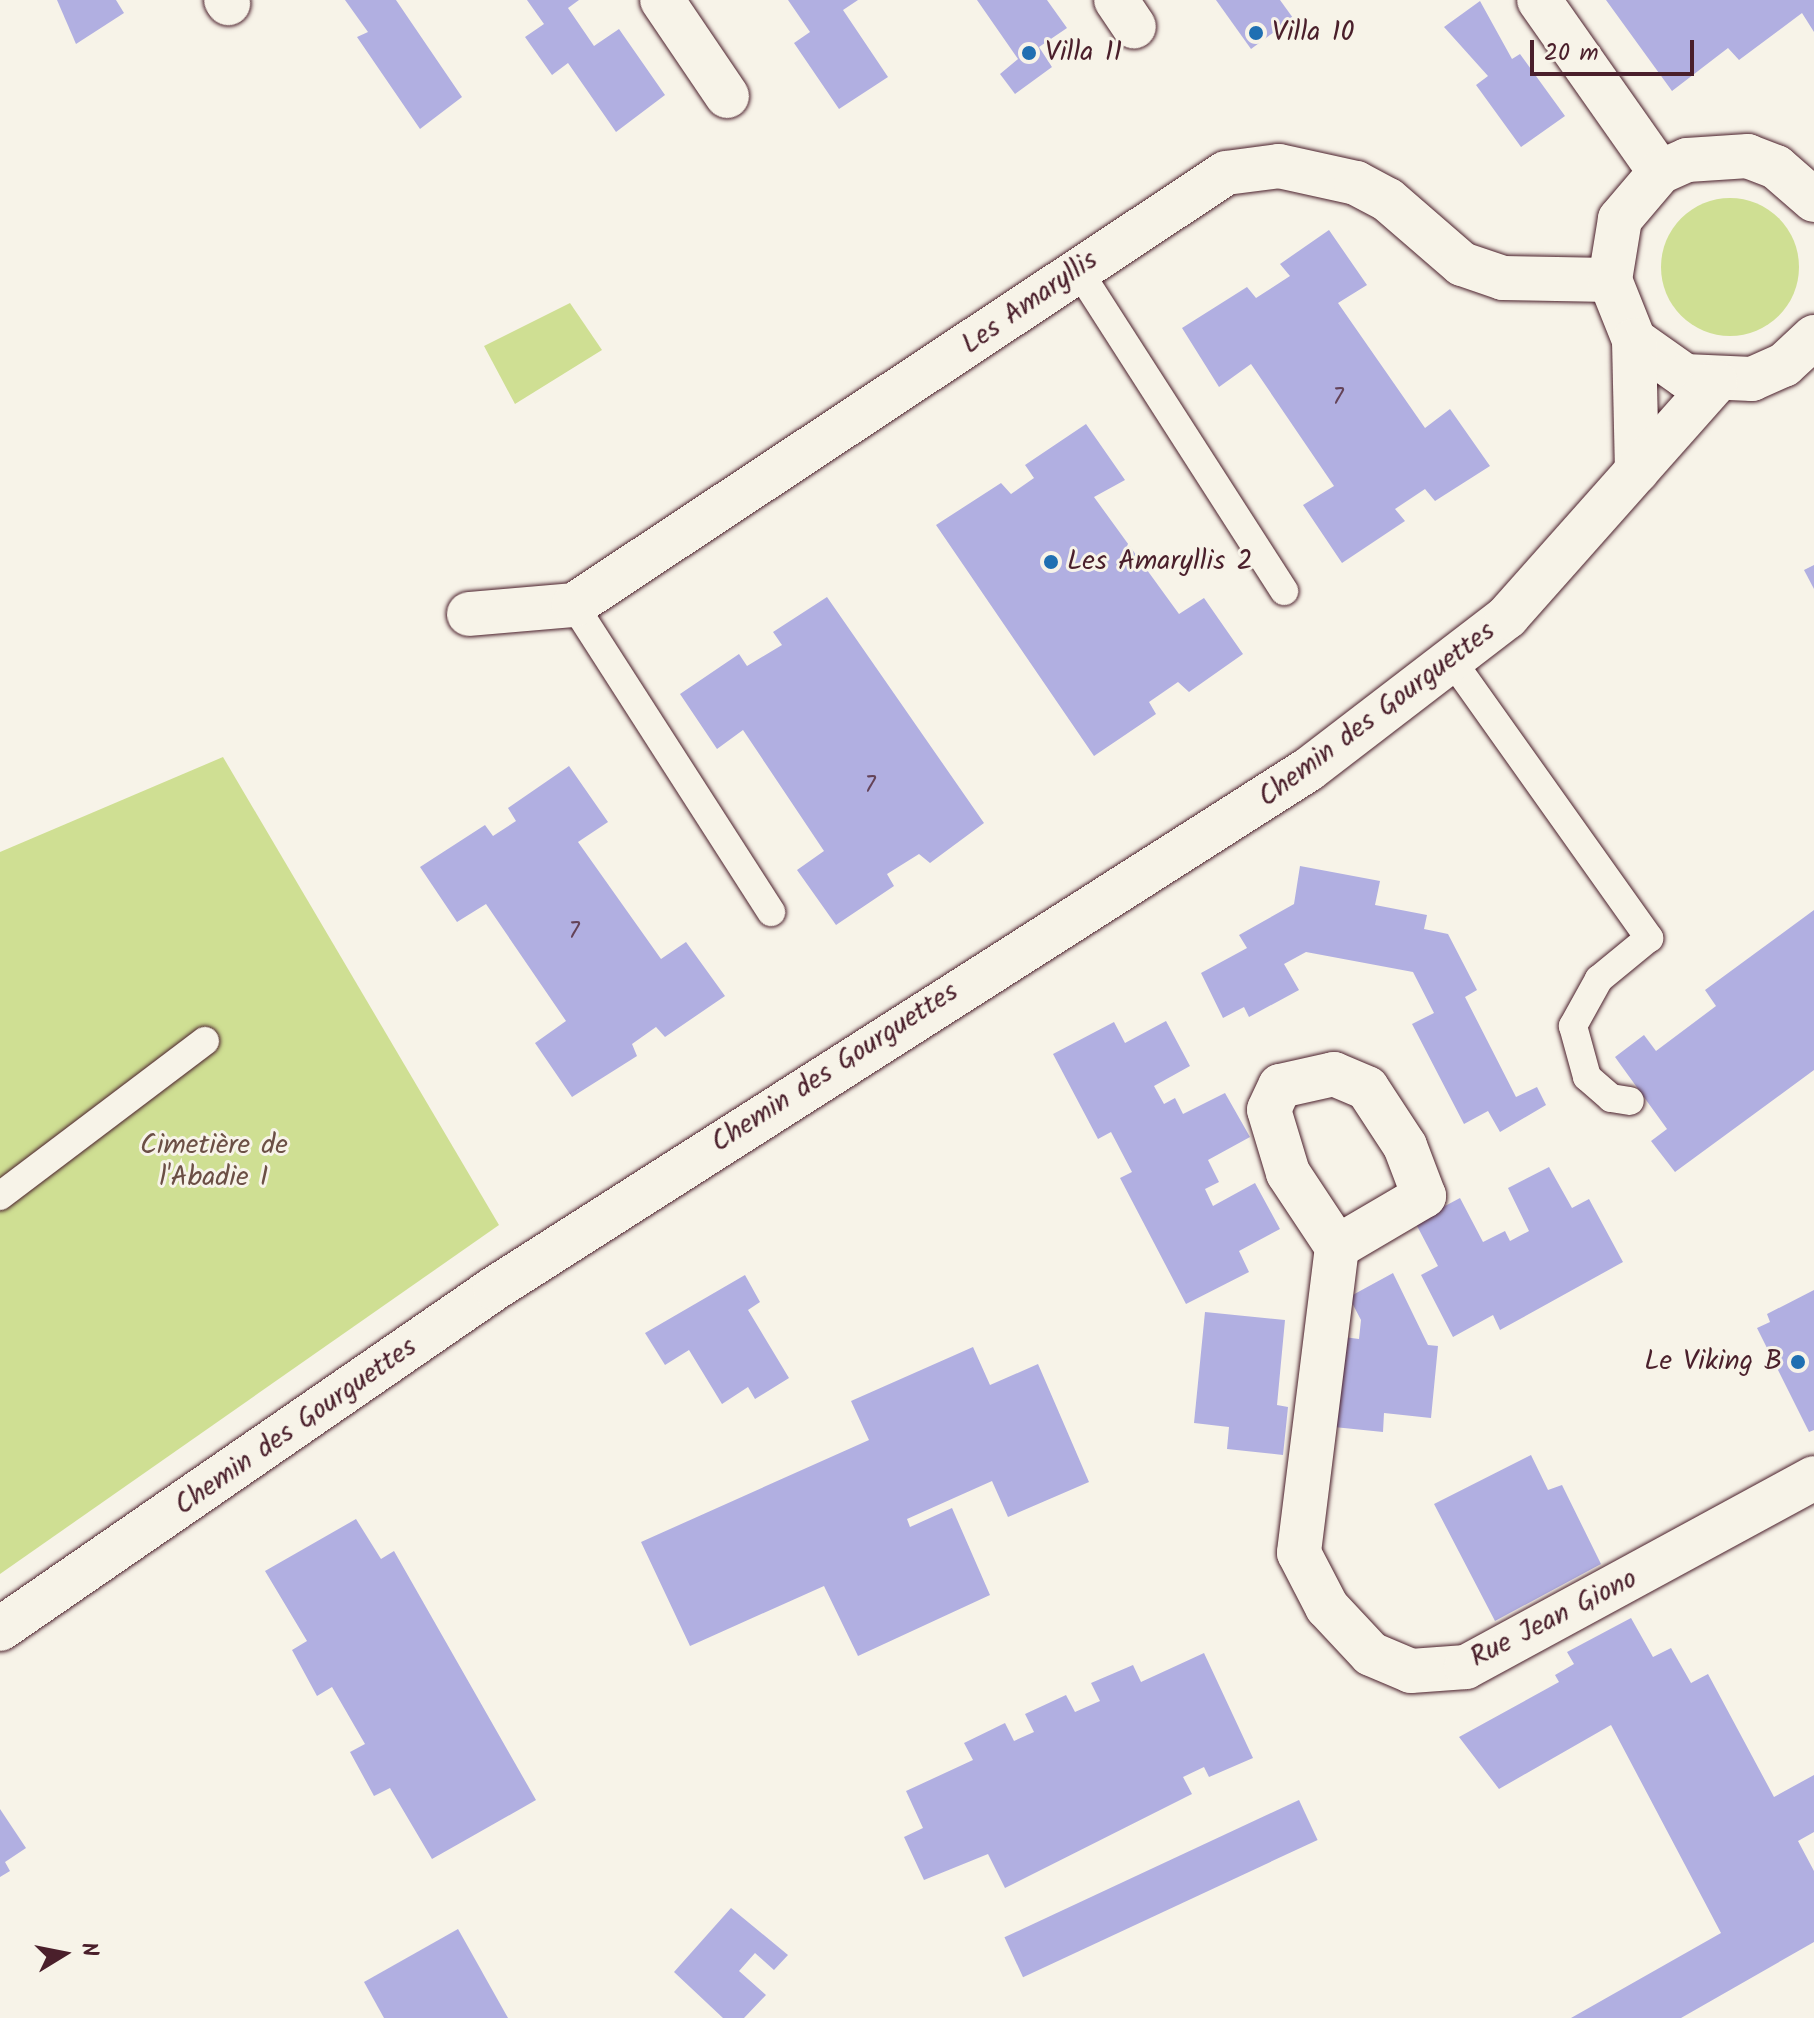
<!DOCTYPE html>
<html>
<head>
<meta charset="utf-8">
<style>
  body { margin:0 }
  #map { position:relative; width:1814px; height:2018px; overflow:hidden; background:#f7f3e8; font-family:Kalam,sans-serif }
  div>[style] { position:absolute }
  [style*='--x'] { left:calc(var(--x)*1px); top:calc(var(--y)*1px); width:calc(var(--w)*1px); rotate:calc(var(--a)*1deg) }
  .green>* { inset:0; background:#cfdf93 }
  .round { border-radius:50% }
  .building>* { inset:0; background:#b1afe1; transform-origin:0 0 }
  .roads { filter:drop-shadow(0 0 2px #4a1f2b) drop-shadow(0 0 2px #4a1f2b) }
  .lane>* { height:28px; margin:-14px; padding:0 14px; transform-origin:14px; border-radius:14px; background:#f7f3e8 }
  .street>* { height:44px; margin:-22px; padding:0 22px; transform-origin:22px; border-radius:22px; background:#f7f3e8 }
  .secondary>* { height:44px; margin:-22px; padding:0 22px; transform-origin:22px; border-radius:22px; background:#f7f3e8 }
  .dots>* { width:22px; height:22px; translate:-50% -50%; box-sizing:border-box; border:4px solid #f7f3e8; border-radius:50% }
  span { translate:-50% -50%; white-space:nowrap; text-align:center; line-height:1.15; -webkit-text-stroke:6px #f7f3e8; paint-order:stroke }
  .number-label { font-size:24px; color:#644358 }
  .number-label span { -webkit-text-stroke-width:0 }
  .poi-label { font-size:28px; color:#4a1f2b }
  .left { translate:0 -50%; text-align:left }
  .right { translate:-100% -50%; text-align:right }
  .street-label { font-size:28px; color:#4a1f2b }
  .park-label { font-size:28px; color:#6b4f45 }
  .north { position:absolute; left:24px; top:1914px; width:80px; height:80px; -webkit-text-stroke:6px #f7f3e8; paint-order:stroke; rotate:80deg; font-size:22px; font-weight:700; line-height:32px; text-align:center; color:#4a1f2b }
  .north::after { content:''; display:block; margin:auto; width:28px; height:36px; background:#4a1f2b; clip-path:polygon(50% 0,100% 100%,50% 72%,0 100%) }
  .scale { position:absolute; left:1530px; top:40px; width:164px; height:36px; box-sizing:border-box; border:4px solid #4a1f2b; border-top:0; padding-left:10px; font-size:24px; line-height:28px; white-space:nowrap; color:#4a1f2b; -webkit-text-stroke:6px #f7f3e8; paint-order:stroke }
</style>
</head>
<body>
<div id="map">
  <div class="green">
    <i class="round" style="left:1661px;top:198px;width:138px;height:138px"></i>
    <i style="clip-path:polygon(570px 303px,602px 350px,515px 404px,484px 346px)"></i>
    <i style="clip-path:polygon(223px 757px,499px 1225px,0 1574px,0 852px)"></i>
  </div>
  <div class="building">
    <i style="clip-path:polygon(57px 0,116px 0,124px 13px,76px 44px)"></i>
    <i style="clip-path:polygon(345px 0,396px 0,462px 97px,420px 129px,357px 37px,368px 32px)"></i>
    <i style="clip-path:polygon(527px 0,579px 0,568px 8px,594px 46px,619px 29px,665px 95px,616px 132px,568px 63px,552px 75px,525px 37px,544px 24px)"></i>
    <i style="clip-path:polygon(788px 0,858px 0,843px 10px,888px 77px,839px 109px,794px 43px,810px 32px)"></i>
    <i style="clip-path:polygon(977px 0,1047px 0,1067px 28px,1039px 47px,1052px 67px,1015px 94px,1000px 74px,1018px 59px)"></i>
    <i style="clip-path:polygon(1216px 0,1280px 0,1293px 18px,1251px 49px)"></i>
    <i style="clip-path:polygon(1606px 0,1814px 0,1814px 32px,1802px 13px,1739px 60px,1728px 48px,1672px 91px)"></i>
    <i style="clip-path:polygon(1480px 1px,1512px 59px,1520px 54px,1565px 116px,1521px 147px,1476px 85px,1488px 76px,1444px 27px)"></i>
    <i style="clip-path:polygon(1329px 230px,1367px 285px,1338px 303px,1425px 428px,1450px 409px,1490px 466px,1435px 501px,1425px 489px,1395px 509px,1405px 521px,1342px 563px,1303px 505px,1334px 486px,1251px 364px,1219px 387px,1182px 328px,1247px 287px,1256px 298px,1290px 276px,1280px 264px)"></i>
    <i style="clip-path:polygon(1086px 424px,1125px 480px,1094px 497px,1179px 614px,1204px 598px,1243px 654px,1189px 692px,1178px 682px,1149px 702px,1156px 714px,1094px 756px,936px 525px,1001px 483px,1011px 494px,1034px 478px,1025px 465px)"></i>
    <i style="clip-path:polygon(1814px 565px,1814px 589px,1804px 570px)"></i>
    <i style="clip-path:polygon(827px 597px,984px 823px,930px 863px,919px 854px,887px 874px,894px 886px,836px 925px,797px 870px,824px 851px,743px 730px,717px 749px,680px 694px,739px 654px,747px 666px,782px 645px,773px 632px)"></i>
    <i style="clip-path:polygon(569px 766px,608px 822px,578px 842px,661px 959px,686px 942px,725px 996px,665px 1037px,656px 1027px,632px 1044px,637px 1056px,572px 1097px,535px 1043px,566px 1021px,486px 904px,457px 922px,420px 867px,485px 825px,493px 836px,516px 821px,508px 808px)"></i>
    <i style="clip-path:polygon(1300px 866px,1380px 881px,1375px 905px,1427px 915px,1424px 929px,1448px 934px,1477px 990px,1465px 997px,1516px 1097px,1537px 1087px,1546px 1105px,1500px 1132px,1488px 1111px,1464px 1124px,1412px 1024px,1434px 1013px,1413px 972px,1306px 952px,1284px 964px,1299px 990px,1249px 1017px,1244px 1007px,1223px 1018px,1201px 973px,1247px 948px,1239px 935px,1294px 904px)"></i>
    <i style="clip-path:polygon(1814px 910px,1814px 1070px,1675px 1172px,1651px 1141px,1667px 1129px,1615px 1057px,1644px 1035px,1656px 1051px,1716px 1006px,1705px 990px)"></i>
    <i style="clip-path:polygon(1166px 1021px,1190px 1066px,1154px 1086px,1164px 1104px,1175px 1098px,1183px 1114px,1225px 1093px,1250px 1137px,1208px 1160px,1219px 1182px,1205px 1189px,1213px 1206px,1255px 1183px,1280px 1229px,1239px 1251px,1249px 1272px,1186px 1304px,1120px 1178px,1132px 1172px,1111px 1132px,1098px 1139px,1053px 1054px,1114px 1022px,1125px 1043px)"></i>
    <i style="clip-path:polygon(1549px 1167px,1572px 1208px,1589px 1199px,1623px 1262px,1500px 1330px,1493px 1315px,1453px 1337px,1421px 1275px,1438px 1266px,1415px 1222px,1460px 1198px,1483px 1242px,1505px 1231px,1510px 1241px,1529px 1231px,1508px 1188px)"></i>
    <i style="clip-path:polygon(1393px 1273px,1428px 1345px,1438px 1346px,1431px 1418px,1384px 1413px,1383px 1432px,1334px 1427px,1344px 1337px,1359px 1339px,1361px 1320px,1349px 1297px)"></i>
    <i style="clip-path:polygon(745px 1275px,760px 1302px,748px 1310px,789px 1378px,755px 1399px,748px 1387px,722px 1404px,689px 1350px,665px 1365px,645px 1333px)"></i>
    <i style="clip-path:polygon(1814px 1290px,1814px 1430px,1809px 1432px,1757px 1328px,1770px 1322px,1767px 1314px)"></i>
    <i style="clip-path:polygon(1205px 1312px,1285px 1320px,1277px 1405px,1288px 1407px,1283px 1455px,1227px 1449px,1229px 1427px,1194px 1423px)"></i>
    <i style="clip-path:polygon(973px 1347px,990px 1385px,1038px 1364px,1089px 1482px,1008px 1517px,992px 1481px,907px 1519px,910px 1527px,952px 1508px,990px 1595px,858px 1656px,824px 1586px,690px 1646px,641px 1542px,869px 1440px,851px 1401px)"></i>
    <i style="clip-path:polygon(1531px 1455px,1548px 1490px,1562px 1485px,1601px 1564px,1495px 1621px,1434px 1504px)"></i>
    <i style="clip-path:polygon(356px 1519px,381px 1559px,394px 1551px,536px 1800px,432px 1859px,390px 1788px,374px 1796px,350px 1752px,365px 1744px,332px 1687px,317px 1696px,292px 1650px,307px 1641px,265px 1571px)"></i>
    <i style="clip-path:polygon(1631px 1618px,1653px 1657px,1671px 1648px,1691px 1683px,1708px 1674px,1774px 1797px,1814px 1775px,1814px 1832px,1798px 1841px,1814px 1871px,1814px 1942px,1681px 2018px,1571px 2018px,1721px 1933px,1611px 1725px,1499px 1789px,1459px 1737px,1559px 1682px,1555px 1675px,1574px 1664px,1567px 1652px)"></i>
    <i style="clip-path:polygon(1204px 1653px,1253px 1758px,1209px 1777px,1204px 1767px,1183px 1777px,1192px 1794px,1005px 1888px,988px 1854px,924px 1880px,904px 1837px,923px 1828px,906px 1791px,973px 1760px,964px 1743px,1005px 1723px,1014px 1741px,1034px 1732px,1025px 1714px,1066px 1695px,1075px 1712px,1100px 1701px,1091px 1683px,1133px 1665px,1141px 1682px)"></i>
    <i style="left:1299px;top:1800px;width:44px;height:325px;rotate:65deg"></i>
    <i style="clip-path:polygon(0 1809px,26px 1848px,5px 1862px,10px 1871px,0 1877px)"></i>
    <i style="clip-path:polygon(731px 1908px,788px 1955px,774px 1970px,755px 1953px,739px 1971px,766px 1995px,744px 2018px,723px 2018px,674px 1972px)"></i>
    <i style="clip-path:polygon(458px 1929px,508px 2018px,384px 2018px,364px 1982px)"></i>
  </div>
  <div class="roads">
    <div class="lane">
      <i style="--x:1080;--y:273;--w:378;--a:57.3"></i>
      <i style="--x:574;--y:605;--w:365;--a:57.3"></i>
      <i style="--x:1453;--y:662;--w:339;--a:54.6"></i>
      <i style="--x:1649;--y:938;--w:65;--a:140.6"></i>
      <i style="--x:1599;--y:979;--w:54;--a:119"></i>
      <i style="--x:1573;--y:1026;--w:53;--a:74.6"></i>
      <i style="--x:1587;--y:1077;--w:32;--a:41"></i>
      <i style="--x:1611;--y:1098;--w:19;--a:9"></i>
      <i style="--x:0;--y:1196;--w:257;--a:-37.1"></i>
    </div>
    <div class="street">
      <i style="--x:226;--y:0;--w:4;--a:56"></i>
      <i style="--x:662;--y:0;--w:116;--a:55.9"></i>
      <i style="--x:1116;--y:0;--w:32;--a:56"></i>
      <i style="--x:1539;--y:0;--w:210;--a:54.9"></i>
      <i style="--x:469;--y:614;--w:105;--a:-4.9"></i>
      <i style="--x:574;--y:605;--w:782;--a:-33.53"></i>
      <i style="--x:1226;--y:173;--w:53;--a:-7.5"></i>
      <i style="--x:1279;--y:166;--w:79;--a:12.4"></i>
      <i style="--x:1356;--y:183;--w:36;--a:28"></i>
      <i style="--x:1388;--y:200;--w:98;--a:40.9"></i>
      <i style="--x:1462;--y:264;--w:43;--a:18.9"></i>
      <i style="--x:1503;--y:278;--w:107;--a:1.1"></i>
      <i style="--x:1337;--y:1247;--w:101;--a:-30.4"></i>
      <i style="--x:1424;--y:1196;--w:53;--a:-110.8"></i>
      <i style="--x:1405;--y:1146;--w:69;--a:-123.2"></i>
      <i style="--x:1367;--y:1088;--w:36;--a:-157"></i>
      <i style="--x:1334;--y:1074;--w:55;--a:167.5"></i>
      <i style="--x:1280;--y:1086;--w:26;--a:115"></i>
      <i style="--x:1269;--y:1110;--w:66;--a:73.2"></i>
      <i style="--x:1288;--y:1173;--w:89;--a:56.5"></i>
      <i style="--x:1337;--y:1247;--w:308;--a:97.1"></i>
      <i style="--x:1299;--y:1553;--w:61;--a:62.6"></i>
      <i style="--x:1327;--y:1607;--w:64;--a:46.9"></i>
      <i style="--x:1371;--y:1654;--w:43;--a:23"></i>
      <i style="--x:1411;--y:1671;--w:55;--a:-4.2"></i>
      <i style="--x:1466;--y:1667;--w:396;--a:-28.5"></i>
    </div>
    <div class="secondary">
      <i style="--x:1814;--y:200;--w:50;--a:-139"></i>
      <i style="--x:1776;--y:167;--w:30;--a:-159"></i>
      <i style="--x:1748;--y:156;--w:61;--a:176.2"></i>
      <i style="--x:1687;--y:160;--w:30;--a:156"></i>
      <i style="--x:1660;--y:172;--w:62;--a:130.4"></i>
      <i style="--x:1620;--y:219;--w:62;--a:99.3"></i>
      <i style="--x:1610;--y:280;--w:65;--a:68.2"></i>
      <i style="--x:1634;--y:340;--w:62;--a:35.2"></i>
      <i style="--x:1685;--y:376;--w:67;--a:2.6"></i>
      <i style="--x:1752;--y:379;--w:35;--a:-24"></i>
      <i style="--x:1784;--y:365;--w:41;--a:-43"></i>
      <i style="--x:1634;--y:340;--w:131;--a:88.7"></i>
      <i style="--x:0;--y:1629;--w:601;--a:-34.56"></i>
      <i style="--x:495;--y:1288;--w:965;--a:-32.52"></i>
      <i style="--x:1309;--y:769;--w:250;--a:-37.5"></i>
      <i style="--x:1507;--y:617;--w:314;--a:-48.4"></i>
    </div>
  </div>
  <div class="dots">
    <i style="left:1256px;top:33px;background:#1f6fb2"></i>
    <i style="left:1029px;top:53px;background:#1f6fb2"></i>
    <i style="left:1051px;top:562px;background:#1f6fb2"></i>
    <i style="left:1798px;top:1362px;background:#1f6fb2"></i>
  </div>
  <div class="number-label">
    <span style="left:1338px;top:398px">7</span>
    <span style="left:870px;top:786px">7</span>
    <span style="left:574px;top:932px">7</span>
  </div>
  <div class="poi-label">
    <span class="left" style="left:1272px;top:33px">Villa 10</span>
    <span class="left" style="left:1045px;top:53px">Villa 11</span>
    <span class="left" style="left:1067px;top:562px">Les Amaryllis 2</span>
    <span class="right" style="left:1782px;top:1362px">Le Viking B</span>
  </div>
  <div class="street-label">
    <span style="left:1030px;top:303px;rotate:-35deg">Les Amaryllis</span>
    <span style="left:1377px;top:715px;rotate:-37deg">Chemin des Gourguettes</span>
    <span style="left:835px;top:1068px;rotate:-33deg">Chemin des Gourguettes</span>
    <span style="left:296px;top:1427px;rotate:-35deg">Chemin des Gourguettes</span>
    <span style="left:1554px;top:1619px;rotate:-27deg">Rue Jean Giono</span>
  </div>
  <div class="park-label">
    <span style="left:214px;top:1162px">Cimetière de<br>l'Abadie I</span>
  </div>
  <div class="north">N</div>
  <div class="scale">20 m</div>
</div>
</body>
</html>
